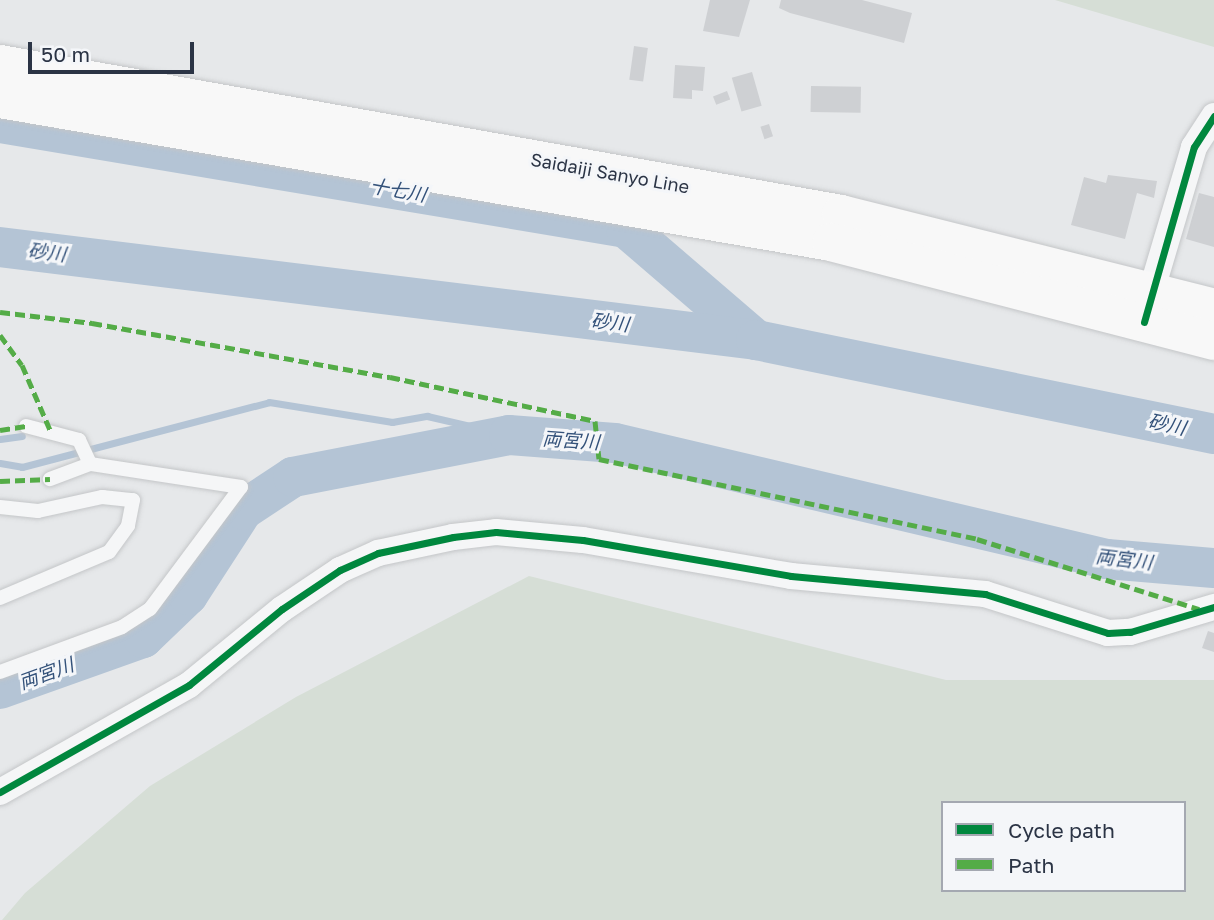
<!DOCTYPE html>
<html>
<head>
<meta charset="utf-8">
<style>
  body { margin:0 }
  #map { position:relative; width:1214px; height:920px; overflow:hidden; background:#e6e8ea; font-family:"Golos Text","Noto Sans JP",sans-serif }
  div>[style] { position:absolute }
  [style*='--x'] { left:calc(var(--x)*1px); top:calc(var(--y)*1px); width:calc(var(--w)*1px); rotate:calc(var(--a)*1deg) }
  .green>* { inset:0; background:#d6ded6 }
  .stream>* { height:7px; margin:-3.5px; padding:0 3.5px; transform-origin:3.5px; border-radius:3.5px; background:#b4c4d5 }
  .river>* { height:40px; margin:-20px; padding:0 20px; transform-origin:20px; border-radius:20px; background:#b4c4d5 }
  .building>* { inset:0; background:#ced0d3; transform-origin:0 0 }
  .roads { filter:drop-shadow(0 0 2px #c4c6c8) drop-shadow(0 0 2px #c4c6c8) }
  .service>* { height:14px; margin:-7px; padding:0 7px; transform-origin:7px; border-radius:7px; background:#f5f6f7 }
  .minor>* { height:26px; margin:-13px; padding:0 13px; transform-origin:13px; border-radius:13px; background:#f5f6f7 }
  .primary>* { height:38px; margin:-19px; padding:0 19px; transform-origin:19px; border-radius:19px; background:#f8f8f8 }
  .quiet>* { height:5px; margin-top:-2.5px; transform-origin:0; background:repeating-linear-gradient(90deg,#54ac47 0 10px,transparent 0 15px) }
  .cycleway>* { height:7px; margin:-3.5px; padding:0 3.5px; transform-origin:3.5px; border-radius:3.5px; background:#00873e }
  span { translate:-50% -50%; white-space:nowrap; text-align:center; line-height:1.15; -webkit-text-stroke:6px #f4f6f9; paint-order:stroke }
  .street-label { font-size:18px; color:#2b3445 }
  .water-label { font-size:19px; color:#34527a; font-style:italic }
  .legend { position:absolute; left:941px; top:801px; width:245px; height:91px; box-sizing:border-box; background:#f4f6f9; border:2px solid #a4a8b1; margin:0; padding:9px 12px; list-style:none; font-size:21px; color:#2b3445 }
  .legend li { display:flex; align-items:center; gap:14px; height:35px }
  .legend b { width:35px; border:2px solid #a4a8b1 }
  .scale { position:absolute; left:28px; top:42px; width:166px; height:32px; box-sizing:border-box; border:4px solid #2b3445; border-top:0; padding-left:9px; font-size:21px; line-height:24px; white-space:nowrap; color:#2b3445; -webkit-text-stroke:5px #f4f6f9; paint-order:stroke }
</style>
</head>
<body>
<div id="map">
  <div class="green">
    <i style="clip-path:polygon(1055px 0,1214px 0,1214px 47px)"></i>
    <i style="clip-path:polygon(evenodd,529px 576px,946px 680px,1214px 680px,1214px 920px,2px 920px,25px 893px,150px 786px,296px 697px,529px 576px,943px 803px,1184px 803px,1184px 890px,943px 890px,943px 803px)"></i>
  </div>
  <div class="stream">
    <i style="--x:0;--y:439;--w:22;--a:-8"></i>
    <i style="--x:0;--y:463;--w:22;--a:10"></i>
    <i style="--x:22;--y:467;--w:255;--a:-14.7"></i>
    <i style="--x:269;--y:402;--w:125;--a:9.2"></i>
    <i style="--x:392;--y:422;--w:36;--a:-10"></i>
    <i style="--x:427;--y:416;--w:84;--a:13"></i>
  </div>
  <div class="river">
    <i style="--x:0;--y:123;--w:635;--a:9.52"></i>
    <i style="--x:626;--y:228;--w:172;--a:40.7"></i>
    <i style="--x:0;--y:247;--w:762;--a:7.01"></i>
    <i style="--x:756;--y:340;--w:468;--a:11.6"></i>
    <i style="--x:0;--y:689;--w:152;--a:-19.6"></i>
    <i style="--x:143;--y:638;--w:62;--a:-43.7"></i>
    <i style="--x:188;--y:595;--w:101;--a:-57.1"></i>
    <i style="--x:243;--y:510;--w:60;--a:-33.4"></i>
    <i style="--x:293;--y:477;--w:220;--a:-11"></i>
    <i style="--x:509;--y:435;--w:106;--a:4.3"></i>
    <i style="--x:615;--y:443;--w:505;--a:13.27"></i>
    <i style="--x:1107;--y:559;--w:107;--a:4.8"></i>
  </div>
  <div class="building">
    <i style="clip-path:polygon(710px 0,750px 0,739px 37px,703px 31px)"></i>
    <i style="clip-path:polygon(781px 0,862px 0,912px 13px,904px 43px,790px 13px,779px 8px)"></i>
    <i style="left:634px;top:46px;width:14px;height:34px;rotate:8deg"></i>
    <i style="clip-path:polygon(675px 65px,705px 67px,703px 91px,692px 90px,692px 99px,673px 98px)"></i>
    <i style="left:752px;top:72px;width:35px;height:21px;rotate:74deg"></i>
    <i style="left:811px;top:86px;width:50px;height:26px;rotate:1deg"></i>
    <i style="left:727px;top:91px;width:9px;height:15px;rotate:69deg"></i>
    <i style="left:769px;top:124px;width:13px;height:9px;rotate:72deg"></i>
    <i style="clip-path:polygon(1108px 175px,1157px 181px,1154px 198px,1137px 193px,1125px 239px,1071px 225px,1084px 177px,1106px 183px)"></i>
    <i style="clip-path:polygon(1199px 193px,1214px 197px,1214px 247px,1186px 239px)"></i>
    <i style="clip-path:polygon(1208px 631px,1214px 633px,1214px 652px,1202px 648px)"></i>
  </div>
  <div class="roads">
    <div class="service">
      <i style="--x:26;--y:426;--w:55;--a:14.8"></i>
      <i style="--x:79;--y:440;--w:26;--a:65"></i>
      <i style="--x:90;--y:464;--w:43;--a:159.4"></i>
      <i style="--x:0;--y:507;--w:38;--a:6"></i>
      <i style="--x:38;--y:511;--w:66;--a:-12.3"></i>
      <i style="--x:102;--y:497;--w:31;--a:6"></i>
      <i style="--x:133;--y:500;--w:26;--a:101"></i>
      <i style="--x:128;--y:526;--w:32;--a:126"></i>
      <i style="--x:109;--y:552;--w:118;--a:157.1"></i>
      <i style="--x:0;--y:672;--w:130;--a:-20.2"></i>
      <i style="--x:122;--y:627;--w:33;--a:-33"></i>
      <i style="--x:150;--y:609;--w:152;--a:-53.3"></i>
      <i style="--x:241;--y:487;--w:153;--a:-171.3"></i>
    </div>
    <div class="minor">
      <i style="--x:1147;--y:306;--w:166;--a:-73.5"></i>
      <i style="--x:1194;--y:147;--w:37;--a:-57"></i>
      <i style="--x:0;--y:792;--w:217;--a:-29.5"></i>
      <i style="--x:189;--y:685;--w:120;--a:-39.3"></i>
      <i style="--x:282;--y:609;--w:70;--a:-33.9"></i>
      <i style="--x:340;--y:570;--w:42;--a:-24.1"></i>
      <i style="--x:378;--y:553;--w:77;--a:-12"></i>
      <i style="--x:453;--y:537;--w:43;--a:-6.6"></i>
      <i style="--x:496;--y:532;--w:87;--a:5.3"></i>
      <i style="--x:583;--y:540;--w:211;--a:9.8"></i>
      <i style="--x:791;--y:576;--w:195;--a:5.3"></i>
      <i style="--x:985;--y:594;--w:129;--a:17.6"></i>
      <i style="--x:1108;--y:633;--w:22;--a:-3"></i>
      <i style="--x:1130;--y:632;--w:88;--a:-16.6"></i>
    </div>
    <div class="primary">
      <i style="--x:0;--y:64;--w:854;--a:10.11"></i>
      <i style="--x:841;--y:214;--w:385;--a:14.1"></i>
      <i style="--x:0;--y:99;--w:843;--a:9.76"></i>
      <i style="--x:831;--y:242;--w:396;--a:14.5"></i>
    </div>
  </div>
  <div class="quiet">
    <i style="--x:0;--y:312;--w:93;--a:6.8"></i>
    <i style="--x:92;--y:323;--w:303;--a:10.3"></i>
    <i style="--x:390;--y:377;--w:210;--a:12.1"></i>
    <i style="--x:595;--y:421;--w:38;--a:84"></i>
    <i style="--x:599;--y:459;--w:386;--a:11.9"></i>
    <i style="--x:977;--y:539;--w:233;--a:17.5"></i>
    <i style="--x:0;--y:335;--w:37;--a:54"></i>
    <i style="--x:22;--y:365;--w:73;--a:66.6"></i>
    <i style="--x:0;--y:430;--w:26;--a:-9"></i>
    <i style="--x:0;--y:481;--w:50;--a:-2.3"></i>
  </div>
  <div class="cycleway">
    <i style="--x:1144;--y:322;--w:182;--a:-74.1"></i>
    <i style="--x:1194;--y:147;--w:37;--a:-57"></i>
    <i style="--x:0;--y:792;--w:217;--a:-29.5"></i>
    <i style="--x:189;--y:685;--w:120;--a:-39.3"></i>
    <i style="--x:282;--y:609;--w:70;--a:-33.9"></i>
    <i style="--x:340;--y:570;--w:42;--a:-24.1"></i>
    <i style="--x:378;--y:553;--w:77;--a:-12"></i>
    <i style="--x:453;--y:537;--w:43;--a:-6.6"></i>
    <i style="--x:496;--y:532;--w:87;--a:5.3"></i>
    <i style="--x:583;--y:540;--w:211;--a:9.8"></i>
    <i style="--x:791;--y:576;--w:195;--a:5.3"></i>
    <i style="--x:985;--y:594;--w:129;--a:17.6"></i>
    <i style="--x:1108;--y:633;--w:22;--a:-3"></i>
    <i style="--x:1130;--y:632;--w:88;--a:-16.6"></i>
  </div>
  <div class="street-label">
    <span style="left:610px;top:173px;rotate:10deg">Saidaiji Sanyo Line</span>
  </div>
  <div class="water-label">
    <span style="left:398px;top:190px;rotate:10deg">十七川</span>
    <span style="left:47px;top:252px;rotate:7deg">砂川</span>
    <span style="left:610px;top:322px;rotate:7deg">砂川</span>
    <span style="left:1167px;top:424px;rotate:12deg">砂川</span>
    <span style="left:571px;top:440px;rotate:4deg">両宮川</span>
    <span style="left:1124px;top:559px;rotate:7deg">両宮川</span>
    <span style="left:46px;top:673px;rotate:-20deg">両宮川</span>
  </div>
  <ul class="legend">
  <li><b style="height:9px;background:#00873e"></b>Cycle path</li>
  <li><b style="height:9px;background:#54ac47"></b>Path</li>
  </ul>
  <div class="scale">50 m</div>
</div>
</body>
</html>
